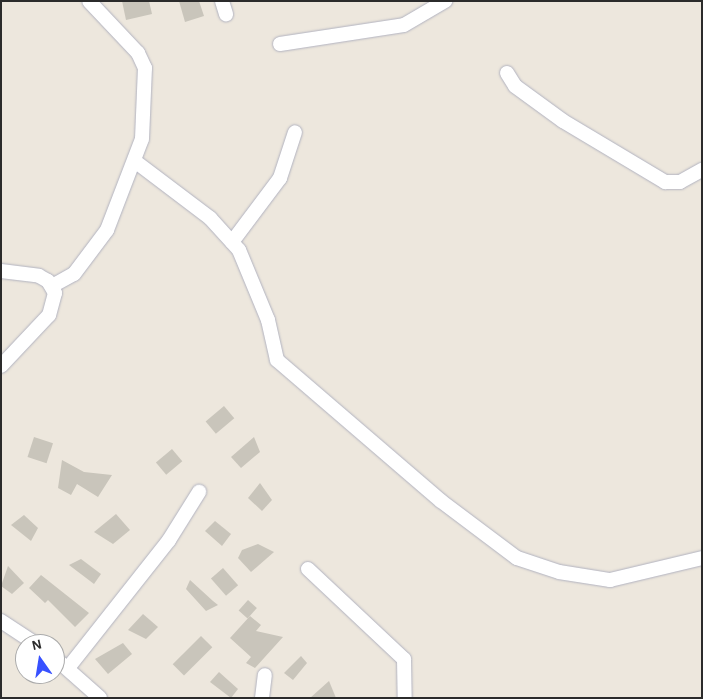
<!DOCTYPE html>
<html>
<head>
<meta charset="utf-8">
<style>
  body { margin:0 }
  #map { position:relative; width:703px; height:699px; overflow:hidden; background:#ede7dd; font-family:"Alegreya Sans",sans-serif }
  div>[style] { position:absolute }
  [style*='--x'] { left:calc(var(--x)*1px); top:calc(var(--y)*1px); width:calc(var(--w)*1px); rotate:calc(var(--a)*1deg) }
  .building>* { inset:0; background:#c9c5bb; transform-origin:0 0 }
  .roads { filter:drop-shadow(0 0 1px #b1b2bf) drop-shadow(0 0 1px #b1b2bf) }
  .minor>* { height:14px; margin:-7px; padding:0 7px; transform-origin:7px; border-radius:7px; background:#fff }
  span { translate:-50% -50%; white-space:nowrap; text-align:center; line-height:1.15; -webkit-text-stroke:5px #fff; paint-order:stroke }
  .frame { position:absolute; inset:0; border:2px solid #2b2b2b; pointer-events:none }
  .north { position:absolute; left:15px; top:634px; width:50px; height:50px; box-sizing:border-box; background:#fff; border:1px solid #aaa; border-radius:50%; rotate:347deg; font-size:14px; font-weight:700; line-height:20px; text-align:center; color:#2b2b2b }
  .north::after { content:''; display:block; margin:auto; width:18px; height:22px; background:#3851ff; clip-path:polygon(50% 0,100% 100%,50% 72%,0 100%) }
</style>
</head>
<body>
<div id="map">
  <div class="building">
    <i style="clip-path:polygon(122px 1px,149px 1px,152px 14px,126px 20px)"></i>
    <i style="clip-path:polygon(179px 1px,199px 1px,204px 16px,185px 22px)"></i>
    <i style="left:224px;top:406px;width:16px;height:24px;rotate:50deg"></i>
    <i style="left:34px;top:437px;width:20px;height:21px;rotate:18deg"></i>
    <i style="clip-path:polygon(254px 437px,260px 452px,241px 468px,231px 457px)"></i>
    <i style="left:172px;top:449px;width:16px;height:21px;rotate:50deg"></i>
    <i style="clip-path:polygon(62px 460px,84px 472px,112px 475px,98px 497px,77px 484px,71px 495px,58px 488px)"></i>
    <i style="clip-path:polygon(260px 483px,272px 500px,262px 511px,248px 498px)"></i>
    <i style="clip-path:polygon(116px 514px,130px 530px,113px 544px,94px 532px)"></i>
    <i style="clip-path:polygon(24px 515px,38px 528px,31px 541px,11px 525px)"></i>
    <i style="clip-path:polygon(215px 521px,231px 534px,222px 546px,205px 531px)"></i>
    <i style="clip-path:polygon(258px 544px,274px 552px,251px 572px,238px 558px,242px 550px)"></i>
    <i style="clip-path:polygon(81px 559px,101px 574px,94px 584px,69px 565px)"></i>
    <i style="clip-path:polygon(8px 566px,24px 583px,12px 594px,1px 586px)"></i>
    <i style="left:223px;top:568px;width:23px;height:16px;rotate:49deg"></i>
    <i style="clip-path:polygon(41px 575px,89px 613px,75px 627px,48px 600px,45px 603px,29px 588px)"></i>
    <i style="clip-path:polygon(190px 580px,213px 601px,218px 605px,206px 611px,186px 589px)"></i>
    <i style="left:248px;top:600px;width:12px;height:14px;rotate:42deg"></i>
    <i style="clip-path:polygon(143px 614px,158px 627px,146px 639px,128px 630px)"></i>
    <i style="clip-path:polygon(250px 616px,261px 625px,256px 631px,283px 637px,255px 668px,246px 663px,251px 657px,230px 638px)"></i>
    <i style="left:201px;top:636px;width:16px;height:40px;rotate:45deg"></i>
    <i style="clip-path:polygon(123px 643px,132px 654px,108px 674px,95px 659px)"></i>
    <i style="clip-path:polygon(301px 656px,307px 663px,293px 680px,284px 673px)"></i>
    <i style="clip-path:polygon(219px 672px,238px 689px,231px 698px,210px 682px)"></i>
    <i style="clip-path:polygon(329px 681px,336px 698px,310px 698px)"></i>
  </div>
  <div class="roads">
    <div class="minor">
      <i style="--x:222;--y:1;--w:14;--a:73"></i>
      <i style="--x:280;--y:44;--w:125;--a:-8.7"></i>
      <i style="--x:404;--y:25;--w:48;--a:-30.3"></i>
      <i style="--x:507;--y:73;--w:15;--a:58"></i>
      <i style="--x:515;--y:86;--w:59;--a:36.1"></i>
      <i style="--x:563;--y:121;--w:119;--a:30.9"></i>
      <i style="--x:665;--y:182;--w:15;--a:0"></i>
      <i style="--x:680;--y:182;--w:25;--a:-29"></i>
      <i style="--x:136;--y:162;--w:93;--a:37.1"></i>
      <i style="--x:210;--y:218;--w:43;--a:47.8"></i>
      <i style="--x:239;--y:250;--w:76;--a:67.5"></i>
      <i style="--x:268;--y:320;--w:41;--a:77.3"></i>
      <i style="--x:277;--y:360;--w:216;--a:40.7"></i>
      <i style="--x:441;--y:501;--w:95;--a:36.9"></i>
      <i style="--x:517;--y:558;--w:44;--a:18.4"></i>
      <i style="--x:559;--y:572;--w:52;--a:8.9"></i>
      <i style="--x:610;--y:580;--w:95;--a:-13.4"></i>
      <i style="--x:232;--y:242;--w:80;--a:-53.1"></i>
      <i style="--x:280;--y:178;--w:48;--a:-71.9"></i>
      <i style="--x:1;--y:271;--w:38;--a:7"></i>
      <i style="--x:39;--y:276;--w:10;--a:29"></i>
      <i style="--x:48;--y:281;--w:14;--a:60"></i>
      <i style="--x:55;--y:293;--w:23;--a:105"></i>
      <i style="--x:49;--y:315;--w:70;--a:133.3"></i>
      <i style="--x:52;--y:286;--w:25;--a:-29"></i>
      <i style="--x:74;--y:274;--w:55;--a:-53.1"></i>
      <i style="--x:107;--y:230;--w:97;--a:-69"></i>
      <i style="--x:142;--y:139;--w:71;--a:-87.6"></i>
      <i style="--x:145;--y:68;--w:17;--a:-115"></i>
      <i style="--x:138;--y:53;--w:71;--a:-133.3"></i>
      <i style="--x:308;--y:569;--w:132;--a:43.2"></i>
      <i style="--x:404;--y:659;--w:39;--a:89"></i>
      <i style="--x:1;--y:621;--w:42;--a:33.3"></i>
      <i style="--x:55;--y:658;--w:60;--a:41.6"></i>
      <i style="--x:68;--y:668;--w:163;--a:-51.7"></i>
      <i style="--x:169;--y:540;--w:57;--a:-58"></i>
      <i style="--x:262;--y:698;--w:23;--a:-83"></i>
    </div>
  </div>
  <div class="frame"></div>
  <div class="north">N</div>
</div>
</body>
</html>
